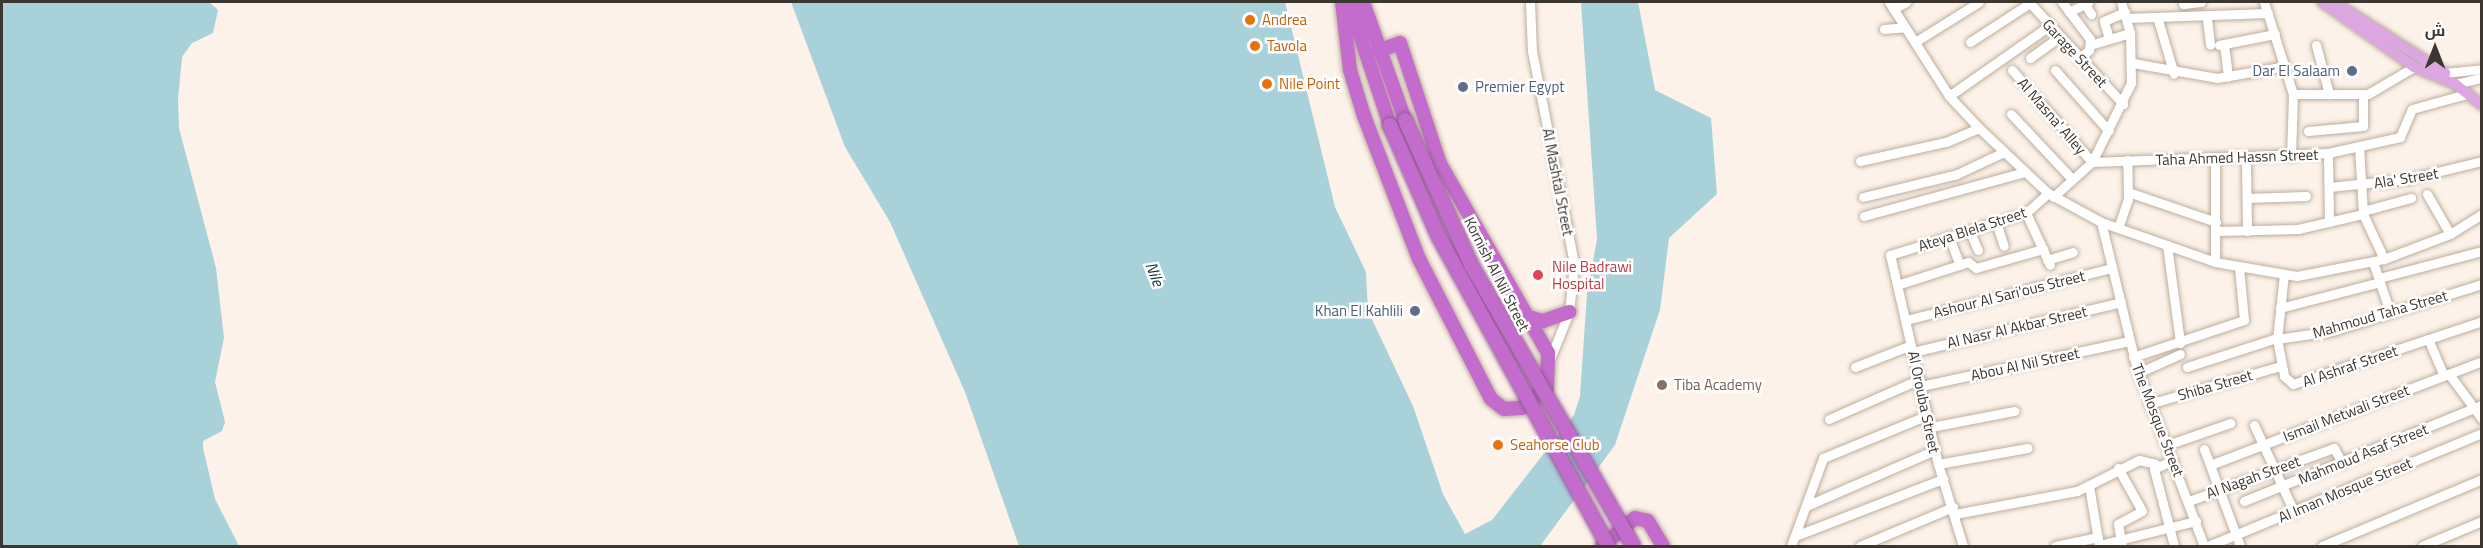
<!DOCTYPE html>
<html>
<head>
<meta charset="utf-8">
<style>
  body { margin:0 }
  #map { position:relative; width:2483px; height:548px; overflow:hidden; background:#fcf2e9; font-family:"Titillium Web",Cairo,sans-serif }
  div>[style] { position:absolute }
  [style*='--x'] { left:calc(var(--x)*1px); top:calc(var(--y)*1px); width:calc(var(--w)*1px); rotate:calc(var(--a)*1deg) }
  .water>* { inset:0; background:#a8d1da }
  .roads { filter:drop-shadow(0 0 2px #bdad9e) drop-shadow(0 0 2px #bdad9e) }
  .minor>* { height:9px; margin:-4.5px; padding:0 4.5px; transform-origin:4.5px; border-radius:4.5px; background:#fff }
  .major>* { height:10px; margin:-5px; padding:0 5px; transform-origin:5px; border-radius:5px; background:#dca7e1 }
  .highway>* { height:14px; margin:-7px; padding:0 7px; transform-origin:7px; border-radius:7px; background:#c46ccd }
  .bridges { filter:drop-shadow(0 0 2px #945996) drop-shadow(0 0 2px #945996) }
  .highway-bridge>* { height:14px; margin:-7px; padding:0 7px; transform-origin:7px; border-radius:7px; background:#c46ccd }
  .dots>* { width:16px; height:16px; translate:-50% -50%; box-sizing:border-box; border:3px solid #fff; border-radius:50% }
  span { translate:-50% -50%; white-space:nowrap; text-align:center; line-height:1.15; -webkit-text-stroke:5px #fff; paint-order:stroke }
  .food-label { font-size:15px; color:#c56008 }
  .left { translate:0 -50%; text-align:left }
  .street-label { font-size:15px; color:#3c3630 }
  .service-label { font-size:15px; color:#4e5e75 }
  .right { translate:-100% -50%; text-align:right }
  .health-label { font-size:15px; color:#be3a42 }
  .education-label { font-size:15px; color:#785e54 }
  .water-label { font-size:16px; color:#093239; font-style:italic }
  .frame { position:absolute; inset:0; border:3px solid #3c3630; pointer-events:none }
  .north { position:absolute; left:2405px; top:18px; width:60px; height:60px; -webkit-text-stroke:4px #fff; paint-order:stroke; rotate:0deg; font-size:16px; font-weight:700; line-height:24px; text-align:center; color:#3c3630 }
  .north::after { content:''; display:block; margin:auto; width:21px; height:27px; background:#3c3630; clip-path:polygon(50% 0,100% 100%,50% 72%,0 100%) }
</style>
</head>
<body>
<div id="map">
  <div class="water">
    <i style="clip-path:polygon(2px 2px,209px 2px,218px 10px,213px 33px,192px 43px,182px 57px,178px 100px,179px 128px,216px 268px,224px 338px,215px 382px,225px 422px,222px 431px,203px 441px,203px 448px,215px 499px,239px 546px,2px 546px)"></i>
    <i style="clip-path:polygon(791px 2px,1285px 2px,1335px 207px,1366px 272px,1368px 311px,1413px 406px,1443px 494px,1465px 534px,1492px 520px,1574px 415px,1580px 396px,1587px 294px,1597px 239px,1581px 2px,1638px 2px,1655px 90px,1711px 118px,1717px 194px,1669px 238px,1660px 310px,1615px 445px,1540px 546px,1019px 546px,965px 392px,890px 222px,845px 147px)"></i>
  </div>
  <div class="roads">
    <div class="minor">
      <i style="--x:1530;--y:2;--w:49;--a:87.7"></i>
      <i style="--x:1532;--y:51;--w:217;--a:78.8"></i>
      <i style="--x:1574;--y:264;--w:48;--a:95.9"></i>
      <i style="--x:1569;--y:312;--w:51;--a:112"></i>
      <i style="--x:1889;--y:2;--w:112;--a:57.4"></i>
      <i style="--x:1949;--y:96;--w:44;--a:46.8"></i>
      <i style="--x:1979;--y:128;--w:95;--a:43.3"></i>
      <i style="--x:2048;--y:193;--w:60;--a:28.7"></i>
      <i style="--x:2101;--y:222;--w:121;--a:19.3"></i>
      <i style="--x:2215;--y:262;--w:83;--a:9.7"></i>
      <i style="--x:2297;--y:276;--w:89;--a:-11.1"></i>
      <i style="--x:2384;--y:259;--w:71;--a:-20.7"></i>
      <i style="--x:2450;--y:234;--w:38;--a:-32"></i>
      <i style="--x:2029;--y:2;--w:139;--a:47.3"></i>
      <i style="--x:2062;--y:2;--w:46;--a:52.9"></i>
      <i style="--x:2090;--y:39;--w:11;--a:95"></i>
      <i style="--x:2089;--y:50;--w:13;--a:141"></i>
      <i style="--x:2264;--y:2;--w:96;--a:72.5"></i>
      <i style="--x:2293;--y:94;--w:62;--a:91.8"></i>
      <i style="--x:2085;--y:4;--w:12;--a:59"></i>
      <i style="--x:2183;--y:4;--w:18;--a:-6"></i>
      <i style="--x:1893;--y:9;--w:15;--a:-28"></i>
      <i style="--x:2069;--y:12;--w:22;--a:-27"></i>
      <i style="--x:2127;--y:18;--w:141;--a:-2"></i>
      <i style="--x:2207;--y:19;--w:26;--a:83"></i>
      <i style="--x:2158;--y:20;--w:56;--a:73.5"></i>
      <i style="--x:1884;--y:29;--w:21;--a:-5"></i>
      <i style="--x:2109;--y:39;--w:19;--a:-106"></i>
      <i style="--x:2104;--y:21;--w:23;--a:-23"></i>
      <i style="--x:1915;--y:42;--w:75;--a:-32"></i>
      <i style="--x:1970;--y:42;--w:72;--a:-33"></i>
      <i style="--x:2224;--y:44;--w:33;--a:83"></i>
      <i style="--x:2090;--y:45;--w:42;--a:-16.7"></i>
      <i style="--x:2219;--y:45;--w:57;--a:-11.1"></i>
      <i style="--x:2316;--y:45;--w:51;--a:75.1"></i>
      <i style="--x:2030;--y:58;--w:36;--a:-36"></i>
      <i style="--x:2133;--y:63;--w:85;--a:10.1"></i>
      <i style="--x:2217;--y:78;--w:70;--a:-9.9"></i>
      <i style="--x:2012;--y:70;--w:122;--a:49"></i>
      <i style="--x:2092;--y:162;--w:236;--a:-2.2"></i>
      <i style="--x:2328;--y:153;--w:74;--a:-12.5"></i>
      <i style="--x:2400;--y:137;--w:30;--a:-67"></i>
      <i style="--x:2412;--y:109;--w:57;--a:-15.3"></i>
      <i style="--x:2055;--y:70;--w:81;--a:48.5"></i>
      <i style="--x:2445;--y:73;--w:37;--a:-6"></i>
      <i style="--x:2455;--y:84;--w:28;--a:-13"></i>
      <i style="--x:2293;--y:94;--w:75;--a:0"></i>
      <i style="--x:2368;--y:94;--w:53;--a:-30.4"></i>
      <i style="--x:1949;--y:96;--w:122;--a:-35"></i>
      <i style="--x:2011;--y:114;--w:89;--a:46.8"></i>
      <i style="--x:2308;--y:131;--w:55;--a:-5.2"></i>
      <i style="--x:2363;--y:126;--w:31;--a:-90"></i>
      <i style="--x:2359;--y:146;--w:68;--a:86.6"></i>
      <i style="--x:2363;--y:214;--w:50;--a:65"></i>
      <i style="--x:2328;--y:153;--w:69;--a:89.2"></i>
      <i style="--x:2215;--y:159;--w:103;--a:90"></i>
      <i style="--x:2246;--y:159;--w:72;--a:89.2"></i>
      <i style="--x:1860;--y:161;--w:88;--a:-12.5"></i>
      <i style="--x:1946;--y:142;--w:36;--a:-23"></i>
      <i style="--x:2329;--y:187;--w:79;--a:-5.8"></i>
      <i style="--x:2408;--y:179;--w:76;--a:-13.7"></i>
      <i style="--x:2128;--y:192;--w:93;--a:18.8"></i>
      <i style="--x:2427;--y:194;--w:46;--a:60.1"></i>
      <i style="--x:1863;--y:197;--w:97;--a:-13.7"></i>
      <i style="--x:1957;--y:174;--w:52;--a:-25.1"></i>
      <i style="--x:2053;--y:197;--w:52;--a:-41.9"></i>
      <i style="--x:2092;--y:162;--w:88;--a:-63.7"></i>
      <i style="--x:2131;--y:83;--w:50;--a:-91.1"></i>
      <i style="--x:2130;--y:33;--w:32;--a:-106"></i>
      <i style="--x:2247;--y:198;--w:59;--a:-1.9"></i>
      <i style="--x:2363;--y:211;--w:50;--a:-15.2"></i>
      <i style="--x:2026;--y:213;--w:57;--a:65.2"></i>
      <i style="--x:1864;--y:216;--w:167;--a:-15.3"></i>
      <i style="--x:1996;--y:222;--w:25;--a:72"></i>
      <i style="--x:2101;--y:222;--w:148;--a:76.3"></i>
      <i style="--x:2136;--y:366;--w:192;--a:69.3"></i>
      <i style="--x:2118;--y:228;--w:31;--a:-71"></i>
      <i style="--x:2128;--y:199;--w:39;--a:-91"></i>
      <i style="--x:1969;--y:230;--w:22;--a:66"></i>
      <i style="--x:2216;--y:231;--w:82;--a:-1.4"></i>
      <i style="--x:2298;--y:229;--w:67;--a:-13"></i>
      <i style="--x:1949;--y:237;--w:30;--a:69"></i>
      <i style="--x:2167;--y:245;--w:99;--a:82.4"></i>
      <i style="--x:2047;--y:260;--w:27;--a:-17"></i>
      <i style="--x:2373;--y:262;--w:53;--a:71.2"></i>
      <i style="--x:2284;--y:274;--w:65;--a:96.1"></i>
      <i style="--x:2277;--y:339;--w:38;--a:79"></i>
      <i style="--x:2284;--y:376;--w:12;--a:42"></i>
      <i style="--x:2293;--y:384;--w:199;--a:-18.4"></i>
      <i style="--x:2379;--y:278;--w:106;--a:-14.7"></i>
      <i style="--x:1897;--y:285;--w:75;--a:-17.9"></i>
      <i style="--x:1968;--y:262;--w:10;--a:37"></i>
      <i style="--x:1976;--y:268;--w:70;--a:-15.8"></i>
      <i style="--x:2280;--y:308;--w:103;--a:-14.6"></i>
      <i style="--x:1906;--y:320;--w:212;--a:-14.2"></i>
      <i style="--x:2277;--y:339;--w:56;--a:-8.3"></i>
      <i style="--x:2332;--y:331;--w:157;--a:-17.4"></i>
      <i style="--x:2428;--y:339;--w:40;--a:66.6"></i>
      <i style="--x:1913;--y:352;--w:214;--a:-13.5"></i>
      <i style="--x:2133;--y:357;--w:117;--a:-18.4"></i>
      <i style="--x:2244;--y:320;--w:53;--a:-95.4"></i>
      <i style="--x:1855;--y:367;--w:60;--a:-21.4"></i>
      <i style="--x:2187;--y:367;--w:95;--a:-17.9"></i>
      <i style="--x:2138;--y:373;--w:46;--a:-24.3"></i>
      <i style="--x:2449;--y:374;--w:56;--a:53.7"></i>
      <i style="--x:1921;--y:386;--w:213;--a:-12.2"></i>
      <i style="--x:2149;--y:404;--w:137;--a:-16.1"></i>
      <i style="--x:1829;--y:419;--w:99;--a:-23.7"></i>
      <i style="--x:2254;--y:425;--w:96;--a:65.3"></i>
      <i style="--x:1931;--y:427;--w:85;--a:-10.9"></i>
      <i style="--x:2167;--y:445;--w:67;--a:-19.2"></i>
      <i style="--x:2204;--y:449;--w:103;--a:69.6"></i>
      <i style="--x:2173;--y:460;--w:21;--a:155"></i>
      <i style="--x:2154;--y:469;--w:80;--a:75.4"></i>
      <i style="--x:1938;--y:464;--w:91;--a:-10.1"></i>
      <i style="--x:2210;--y:465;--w:291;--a:-20.9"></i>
      <i style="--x:2118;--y:468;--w:49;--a:60.8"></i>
      <i style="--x:2142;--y:511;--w:27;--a:152"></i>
      <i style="--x:2118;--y:524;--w:22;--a:80"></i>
      <i style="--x:2089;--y:486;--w:61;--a:80.5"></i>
      <i style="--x:2189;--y:501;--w:154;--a:-20.1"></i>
      <i style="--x:2334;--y:448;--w:17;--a:62"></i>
      <i style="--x:2244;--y:501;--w:257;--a:-22"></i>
      <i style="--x:1806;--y:506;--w:141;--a:-23.5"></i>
      <i style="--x:1955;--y:514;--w:124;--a:-10.7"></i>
      <i style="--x:2077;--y:491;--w:69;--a:-26.6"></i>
      <i style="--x:2139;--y:460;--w:17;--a:13"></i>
      <i style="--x:1795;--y:536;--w:159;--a:-21.1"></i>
      <i style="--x:2099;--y:545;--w:100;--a:-13.9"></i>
      <i style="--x:1791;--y:546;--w:94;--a:-70"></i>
      <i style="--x:1823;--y:458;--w:113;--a:-22.3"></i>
      <i style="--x:1860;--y:546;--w:101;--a:-22.8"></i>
      <i style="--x:1963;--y:546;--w:86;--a:-107"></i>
      <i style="--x:1938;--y:464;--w:214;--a:-102.9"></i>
      <i style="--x:1890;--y:255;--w:142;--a:-17.2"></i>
      <i style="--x:2026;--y:213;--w:30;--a:-42"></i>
      <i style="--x:2055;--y:546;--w:44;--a:-11.8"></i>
      <i style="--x:2208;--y:546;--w:296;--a:-22.4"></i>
      <i style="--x:2322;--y:546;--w:173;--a:-22.7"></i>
      <i style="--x:2422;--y:546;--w:65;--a:-22.6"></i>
    </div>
    <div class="major">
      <i style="--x:2322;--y:2;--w:113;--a:35.2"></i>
      <i style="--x:2414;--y:67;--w:44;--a:22.5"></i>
      <i style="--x:2455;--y:84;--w:34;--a:38"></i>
      <i style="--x:2334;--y:2;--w:132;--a:32.6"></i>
    </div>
    <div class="highway">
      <i style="--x:1342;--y:2;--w:68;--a:83.3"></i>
      <i style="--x:1350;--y:70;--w:48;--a:73.1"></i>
      <i style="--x:1364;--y:116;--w:153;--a:69"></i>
      <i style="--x:1419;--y:259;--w:157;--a:62.8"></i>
      <i style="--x:1491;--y:399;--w:16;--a:38"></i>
      <i style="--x:1504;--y:409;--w:17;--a:-3"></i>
      <i style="--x:1521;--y:408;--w:33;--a:-39"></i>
      <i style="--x:1547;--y:387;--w:34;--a:-88"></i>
      <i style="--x:1548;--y:353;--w:218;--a:-119.7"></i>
      <i style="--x:1440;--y:164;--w:127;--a:-108.3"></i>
      <i style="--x:1400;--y:43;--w:23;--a:160"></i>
      <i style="--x:1349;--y:2;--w:130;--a:71.6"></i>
      <i style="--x:1363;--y:2;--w:125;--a:70.4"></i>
      <i style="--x:1525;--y:316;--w:19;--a:16"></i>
      <i style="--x:1543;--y:321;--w:28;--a:-19"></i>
      <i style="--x:1602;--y:546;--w:43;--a:-40.3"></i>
      <i style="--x:1635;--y:518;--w:13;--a:13"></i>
      <i style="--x:1648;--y:521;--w:29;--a:59"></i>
    </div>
  </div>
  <div class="bridges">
    <div class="highway-bridge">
      <i style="--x:1405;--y:120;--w:159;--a:65.5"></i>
      <i style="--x:1471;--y:265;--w:324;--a:60"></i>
      <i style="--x:1390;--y:125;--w:120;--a:66.4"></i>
      <i style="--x:1438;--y:235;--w:354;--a:61.3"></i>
    </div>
  </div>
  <div class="dots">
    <i style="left:1250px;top:20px;background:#e8710a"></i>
    <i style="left:1255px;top:46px;background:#e8710a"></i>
    <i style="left:2352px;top:71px;background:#5c6f8a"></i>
    <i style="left:1267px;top:84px;background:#e8710a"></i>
    <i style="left:1463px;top:87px;background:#5c6f8a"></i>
    <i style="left:1538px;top:275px;background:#e0444e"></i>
    <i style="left:1415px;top:311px;background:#5c6f8a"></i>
    <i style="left:1662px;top:385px;background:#8d6e63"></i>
    <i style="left:1498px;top:445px;background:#e8710a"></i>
  </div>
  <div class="food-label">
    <span class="left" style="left:1262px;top:20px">Andrea</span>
    <span class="left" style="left:1267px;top:46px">Tavola</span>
    <span class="left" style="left:1279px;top:84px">Nile Point</span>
    <span class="left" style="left:1510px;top:445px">Seahorse Club</span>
  </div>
  <div class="street-label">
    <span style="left:2075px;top:53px;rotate:47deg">Garage Street</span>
    <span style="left:2052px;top:116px;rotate:49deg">Al Masna' Alley</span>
    <span style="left:2237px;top:157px;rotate:-2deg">Taha Ahmed Hassn Street</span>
    <span style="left:2406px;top:178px;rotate:-9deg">Ala' Street</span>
    <span style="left:1558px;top:182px;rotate:79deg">Al Mashtal Street</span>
    <span style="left:1972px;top:229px;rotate:-18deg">Ateya Blela Street</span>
    <span style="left:1497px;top:274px;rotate:63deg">Kornish Al Nil Street</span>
    <span style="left:2009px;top:294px;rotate:-14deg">Ashour Al Sari'ous Street</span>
    <span style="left:2380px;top:314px;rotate:-16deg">Mahmoud Taha Street</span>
    <span style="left:2017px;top:327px;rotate:-13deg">Al Nasr Al Akbar Street</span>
    <span style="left:2025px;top:364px;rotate:-12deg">Abou Al Nil Street</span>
    <span style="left:2350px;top:366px;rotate:-19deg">Al Ashraf Street</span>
    <span style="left:2215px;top:385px;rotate:-16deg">Shiba Street</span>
    <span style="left:1924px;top:402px;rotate:78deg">Al Orouba Street</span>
    <span style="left:2346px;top:413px;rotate:-21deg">Ismail Metwali Street</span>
    <span style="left:2158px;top:420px;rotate:69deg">The Mosque Street</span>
    <span style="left:2363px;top:454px;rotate:-22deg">Mahmoud Asaf Street</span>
    <span style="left:2253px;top:477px;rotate:-20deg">Al Nagah Street</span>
    <span style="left:2345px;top:490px;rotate:-23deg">Al Iman Mosque Street</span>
  </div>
  <div class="service-label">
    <span class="right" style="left:2340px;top:71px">Dar El Salaam</span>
    <span class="left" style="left:1475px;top:87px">Premier Egypt</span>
    <span class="right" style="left:1403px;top:311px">Khan El Kahlili</span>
  </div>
  <div class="health-label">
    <span class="left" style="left:1552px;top:275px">Nile Badrawi<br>Hospital</span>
  </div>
  <div class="education-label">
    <span class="left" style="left:1674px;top:385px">Tiba Academy</span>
  </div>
  <div class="water-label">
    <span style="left:1155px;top:274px;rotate:69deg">Nile</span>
  </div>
  <div class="frame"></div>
  <div class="north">ش</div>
</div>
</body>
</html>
